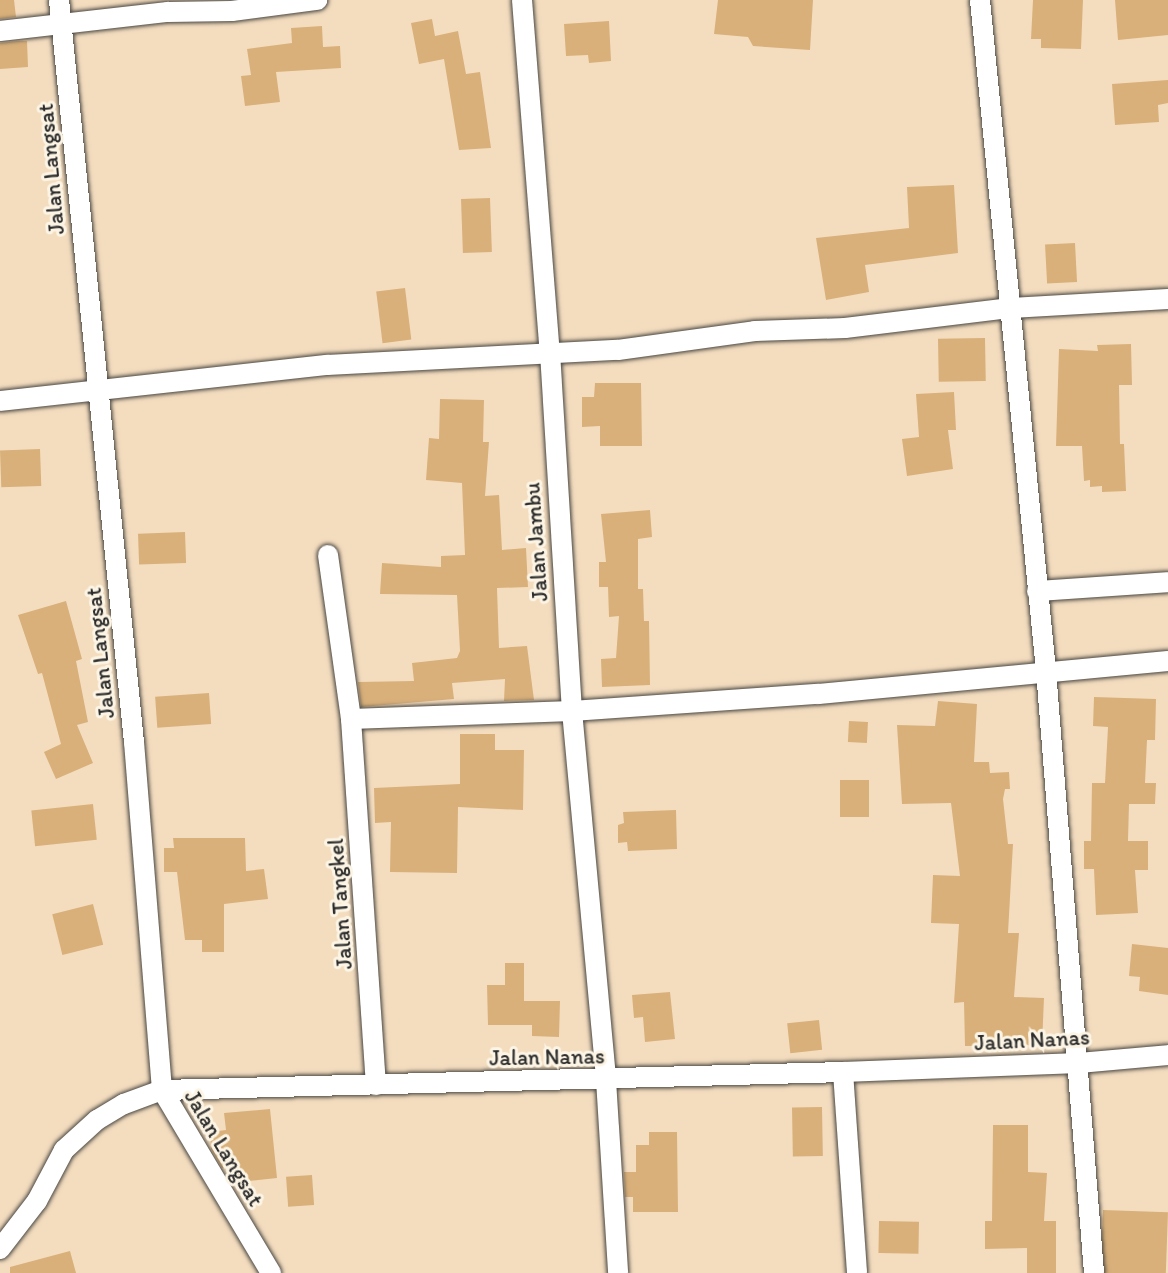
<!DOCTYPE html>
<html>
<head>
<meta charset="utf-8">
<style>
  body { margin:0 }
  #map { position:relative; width:1168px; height:1273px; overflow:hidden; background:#f4ddbf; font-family:Itim,sans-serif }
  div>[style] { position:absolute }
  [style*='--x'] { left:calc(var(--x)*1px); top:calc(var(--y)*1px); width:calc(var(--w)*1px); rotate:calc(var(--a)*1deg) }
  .building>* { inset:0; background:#d9b07a; transform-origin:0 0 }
  .roads { filter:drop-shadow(0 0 2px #494641) drop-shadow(0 0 2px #494641) }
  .minor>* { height:20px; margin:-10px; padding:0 10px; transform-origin:10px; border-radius:10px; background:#fff }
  span { translate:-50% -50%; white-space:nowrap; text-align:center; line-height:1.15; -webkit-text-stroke:6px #fcf5e5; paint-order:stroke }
  .street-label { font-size:22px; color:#2b2b2b }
</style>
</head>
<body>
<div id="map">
  <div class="building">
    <i style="clip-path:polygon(0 0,14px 0,16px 17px,0 19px)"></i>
    <i style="clip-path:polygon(718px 0,813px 0,810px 50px,753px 46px,748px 37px,714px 34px)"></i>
    <i style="clip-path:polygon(1033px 0,1083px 0,1081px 49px,1041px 48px,1041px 39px,1031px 39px)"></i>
    <i style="clip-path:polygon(1115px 0,1168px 0,1168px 35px,1118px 40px)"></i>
    <i style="clip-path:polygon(432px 19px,435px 36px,458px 31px,466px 74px,480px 72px,491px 148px,459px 150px,444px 59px,419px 64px,411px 23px)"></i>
    <i style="clip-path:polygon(609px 21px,611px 61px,589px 63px,588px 55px,566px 56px,564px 24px)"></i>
    <i style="clip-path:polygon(322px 26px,323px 47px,340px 46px,341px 68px,276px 72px,280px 102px,245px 106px,241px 76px,251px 75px,247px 49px,292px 43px,291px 28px)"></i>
    <i style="clip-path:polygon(18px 41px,27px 41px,28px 67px,0 69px,0 43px)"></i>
    <i style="clip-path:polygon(1168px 80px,1168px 103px,1158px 105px,1159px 122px,1115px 125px,1112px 84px)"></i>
    <i style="clip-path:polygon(954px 185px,958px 253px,865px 265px,869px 292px,826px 300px,816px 238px,909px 228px,907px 187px)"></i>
    <i style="left:490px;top:198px;width:54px;height:29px;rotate:88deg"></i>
    <i style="left:1075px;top:243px;width:39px;height:30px;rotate:87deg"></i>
    <i style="left:405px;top:288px;width:52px;height:29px;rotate:83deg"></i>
    <i style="left:985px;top:338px;width:43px;height:47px;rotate:89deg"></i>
    <i style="clip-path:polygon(1131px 344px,1132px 385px,1119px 385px,1120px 444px,1124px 444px,1126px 491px,1102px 492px,1102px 486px,1090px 487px,1090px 480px,1084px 481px,1082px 446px,1056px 446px,1059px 349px,1098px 351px,1097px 345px)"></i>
    <i style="clip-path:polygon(595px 383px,641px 383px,642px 446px,600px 446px,600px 426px,582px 427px,582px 397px,594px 397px)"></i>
    <i style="clip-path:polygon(954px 392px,956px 430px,948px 430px,953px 469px,907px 476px,902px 439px,919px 437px,916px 394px)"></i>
    <i style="clip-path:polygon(440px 399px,484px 400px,483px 442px,489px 442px,485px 496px,499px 495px,502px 550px,526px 548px,528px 587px,497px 588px,499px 648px,527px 646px,534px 700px,504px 701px,505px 679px,452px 683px,454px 699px,361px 707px,358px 682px,414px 681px,412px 663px,457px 658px,460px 651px,457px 595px,380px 594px,382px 563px,441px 567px,441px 556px,465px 555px,462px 483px,426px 480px,429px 438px,439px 439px)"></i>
    <i style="left:40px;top:449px;width:37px;height:40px;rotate:88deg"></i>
    <i style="clip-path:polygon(650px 510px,652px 537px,638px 539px,638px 589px,643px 589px,644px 621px,649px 621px,650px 685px,602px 687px,601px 659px,616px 658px,619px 616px,609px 617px,608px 587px,599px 587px,599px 562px,606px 562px,601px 514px)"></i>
    <i style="left:185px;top:532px;width:31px;height:47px;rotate:88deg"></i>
    <i style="clip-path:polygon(66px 601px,82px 659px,76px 661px,88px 722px,77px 725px,93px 763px,56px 779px,44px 752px,61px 744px,42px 673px,38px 674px,18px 615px)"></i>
    <i style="left:209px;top:693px;width:31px;height:54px;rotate:86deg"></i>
    <i style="clip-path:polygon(1094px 697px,1156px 699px,1155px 740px,1147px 740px,1145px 783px,1156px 783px,1155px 804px,1129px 804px,1128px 841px,1148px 841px,1148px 870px,1135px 870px,1138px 913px,1096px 915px,1094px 869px,1084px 869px,1084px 841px,1091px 841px,1092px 783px,1105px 783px,1108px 727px,1093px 726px)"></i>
    <i style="clip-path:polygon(938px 701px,977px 704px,974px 762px,989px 762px,990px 773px,1009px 772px,1010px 789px,1005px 789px,1003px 799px,1008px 844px,1013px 844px,1008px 933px,1019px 933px,1014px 997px,1044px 998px,1042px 1045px,965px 1046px,964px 1002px,954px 1003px,959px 924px,931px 923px,933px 875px,960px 876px,951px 803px,902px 804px,897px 725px,935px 726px)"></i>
    <i style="left:849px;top:721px;width:19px;height:21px;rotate:3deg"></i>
    <i style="clip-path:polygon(460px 734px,495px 734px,495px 750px,524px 750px,523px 810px,458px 807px,457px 873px,390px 872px,391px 822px,375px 823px,374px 788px,460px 784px)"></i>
    <i style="left:840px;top:780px;width:29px;height:37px"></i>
    <i style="left:93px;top:804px;width:36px;height:62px;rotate:84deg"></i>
    <i style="clip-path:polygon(676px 810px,677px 849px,628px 851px,627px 842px,618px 843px,618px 825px,624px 823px,623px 812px)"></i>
    <i style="clip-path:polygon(173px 838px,245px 838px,246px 871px,264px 869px,268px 899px,224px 904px,224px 952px,202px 952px,202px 940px,185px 940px,177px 872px,164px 872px,164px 848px,174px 848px)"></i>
    <i style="left:93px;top:904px;width:42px;height:42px;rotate:76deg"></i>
    <i style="clip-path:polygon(1132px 944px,1168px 948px,1168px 995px,1139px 991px,1140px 977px,1129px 976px)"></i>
    <i style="clip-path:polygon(505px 963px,524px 963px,524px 1001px,560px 1001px,559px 1037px,532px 1036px,532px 1025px,488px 1025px,487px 985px,505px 985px)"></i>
    <i style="clip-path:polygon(670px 992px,675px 1039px,645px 1042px,643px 1017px,634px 1018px,632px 995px)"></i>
    <i style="left:819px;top:1020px;width:30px;height:32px;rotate:84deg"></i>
    <i style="left:822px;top:1107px;width:49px;height:30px;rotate:89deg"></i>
    <i style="clip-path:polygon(270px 1109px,277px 1178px,239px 1182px,238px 1166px,222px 1168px,211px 1149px,210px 1132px,226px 1130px,224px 1113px)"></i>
    <i style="clip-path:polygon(993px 1125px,1028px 1125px,1028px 1172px,1047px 1173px,1044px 1221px,1056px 1221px,1056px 1273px,1027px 1273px,1027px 1248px,985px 1249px,985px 1221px,992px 1221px)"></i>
    <i style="clip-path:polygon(649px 1132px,677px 1132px,678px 1212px,633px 1212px,633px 1197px,625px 1197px,624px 1172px,636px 1172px,636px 1145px,649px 1145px)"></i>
    <i style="left:312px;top:1175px;width:30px;height:26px;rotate:86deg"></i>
    <i style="left:1103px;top:1210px;width:65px;height:63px;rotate:2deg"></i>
    <i style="left:879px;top:1221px;width:40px;height:32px;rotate:1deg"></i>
    <i style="clip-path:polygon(70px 1251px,76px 1273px,10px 1273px,10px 1267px)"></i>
  </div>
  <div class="roads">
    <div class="minor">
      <i style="--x:59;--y:0;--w:746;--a:84.23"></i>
      <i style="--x:134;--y:742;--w:349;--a:85.4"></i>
      <i style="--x:162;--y:1090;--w:213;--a:59.2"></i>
      <i style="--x:522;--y:0;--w:353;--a:85.5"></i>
      <i style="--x:550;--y:352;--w:360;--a:86.5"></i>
      <i style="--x:572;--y:711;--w:371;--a:84.7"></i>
      <i style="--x:606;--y:1080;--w:193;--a:86.4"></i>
      <i style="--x:980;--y:0;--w:674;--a:84.38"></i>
      <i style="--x:1046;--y:671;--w:604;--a:85.44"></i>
      <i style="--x:0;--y:31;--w:169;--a:-6.5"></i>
      <i style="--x:168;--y:12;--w:64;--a:-0.9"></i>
      <i style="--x:232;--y:11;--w:86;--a:-7.4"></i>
      <i style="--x:0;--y:401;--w:329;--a:-6.3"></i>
      <i style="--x:327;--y:365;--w:291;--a:-3"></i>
      <i style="--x:618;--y:350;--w:138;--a:-7.9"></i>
      <i style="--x:755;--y:331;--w:90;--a:-1.9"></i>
      <i style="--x:845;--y:328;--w:167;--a:-6.9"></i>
      <i style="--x:1011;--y:308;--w:157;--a:-3.3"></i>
      <i style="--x:328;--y:555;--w:166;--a:82"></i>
      <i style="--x:351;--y:719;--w:367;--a:86.1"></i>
      <i style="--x:1037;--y:591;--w:131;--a:-3.9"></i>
      <i style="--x:351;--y:719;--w:221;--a:-2.1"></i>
      <i style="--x:572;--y:711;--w:247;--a:-4"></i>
      <i style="--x:818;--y:694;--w:352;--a:-5.4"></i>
      <i style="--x:843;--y:1072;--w:201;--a:86"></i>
      <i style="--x:0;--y:1249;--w:61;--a:-52.4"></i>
      <i style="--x:37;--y:1201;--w:58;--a:-62.1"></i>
      <i style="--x:64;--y:1150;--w:45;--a:-42.3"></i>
      <i style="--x:97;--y:1120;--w:31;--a:-31"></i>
      <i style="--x:124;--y:1104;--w:40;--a:-20.2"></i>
      <i style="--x:162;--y:1090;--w:681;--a:-1.51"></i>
      <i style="--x:843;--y:1072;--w:236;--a:-2.2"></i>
      <i style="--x:1079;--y:1063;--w:89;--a:-5.1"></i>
    </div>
  </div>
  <div class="street-label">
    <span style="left:51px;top:169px;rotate:-95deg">Jalan Langsat</span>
    <span style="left:536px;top:542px;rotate:-94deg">Jalan Jambu</span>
    <span style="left:100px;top:653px;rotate:-96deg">Jalan Langsat</span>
    <span style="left:340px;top:904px;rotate:-94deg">Jalan Tangkel</span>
    <span style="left:1032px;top:1040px;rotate:-3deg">Jalan Nanas</span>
    <span style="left:547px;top:1057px;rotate:-1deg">Jalan Nanas</span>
    <span style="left:224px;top:1148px;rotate:59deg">Jalan Langsat</span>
  </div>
</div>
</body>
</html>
